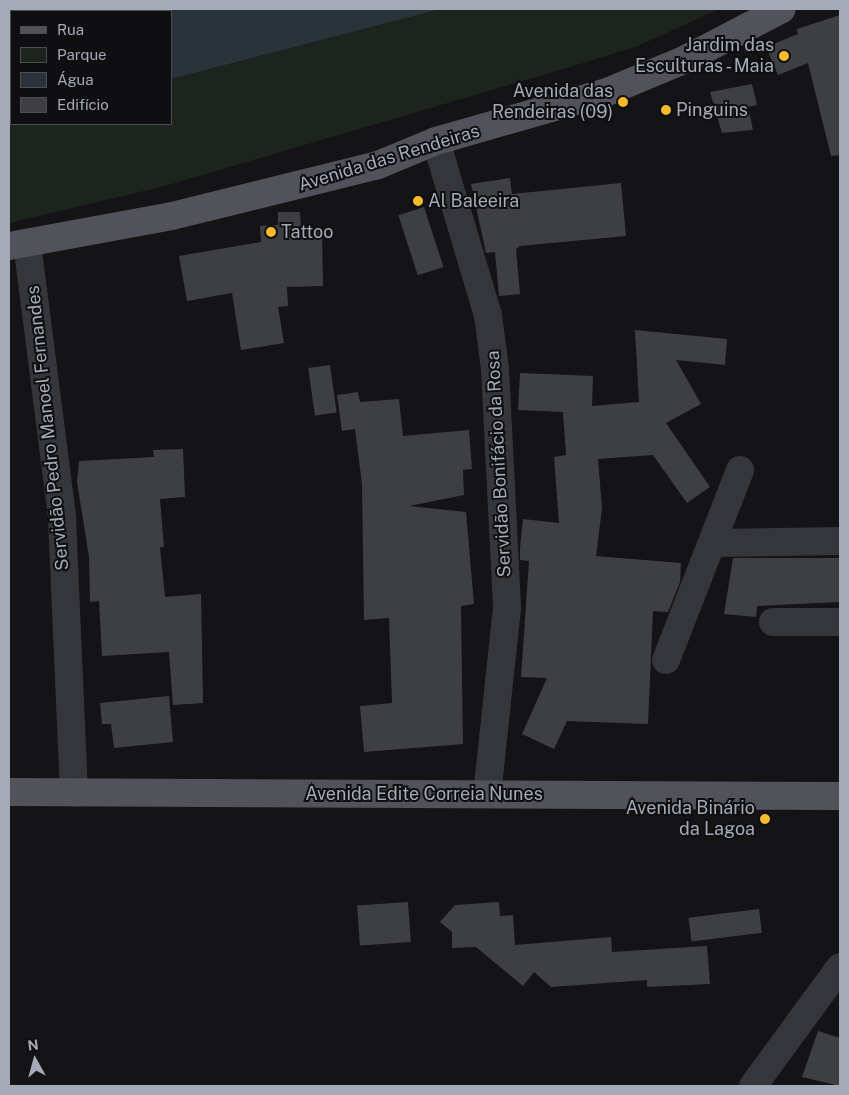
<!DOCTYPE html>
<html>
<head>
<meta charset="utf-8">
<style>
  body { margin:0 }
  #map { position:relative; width:849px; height:1095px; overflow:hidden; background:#141416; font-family:"Public Sans",sans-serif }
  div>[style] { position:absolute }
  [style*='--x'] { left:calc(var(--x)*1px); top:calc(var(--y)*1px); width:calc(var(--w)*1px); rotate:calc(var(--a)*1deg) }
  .green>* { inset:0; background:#1c241d }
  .water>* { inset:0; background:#2a323a }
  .building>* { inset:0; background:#3e3f43; transform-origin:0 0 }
  .minor>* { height:28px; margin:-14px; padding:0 14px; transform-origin:14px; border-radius:14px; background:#35363b }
  .major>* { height:28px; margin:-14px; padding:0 14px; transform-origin:14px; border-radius:14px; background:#51525a }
  .dots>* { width:14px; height:14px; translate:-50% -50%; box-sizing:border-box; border:2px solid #0f0f11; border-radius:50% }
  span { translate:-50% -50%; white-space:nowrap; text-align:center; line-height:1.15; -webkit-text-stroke:4px #0f0f11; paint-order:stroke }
  .poi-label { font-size:18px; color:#a5aab7 }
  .right { translate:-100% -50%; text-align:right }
  .left { translate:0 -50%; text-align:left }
  .street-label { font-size:18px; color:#a5aab7 }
  .frame { position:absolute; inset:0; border:10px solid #a5aab7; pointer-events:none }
  .legend { position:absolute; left:10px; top:10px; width:162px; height:115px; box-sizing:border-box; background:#0f0f11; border:1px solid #4b4d53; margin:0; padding:6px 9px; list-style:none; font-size:15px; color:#a5aab7 }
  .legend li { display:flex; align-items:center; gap:10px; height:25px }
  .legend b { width:25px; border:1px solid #4b4d53 }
  .north { position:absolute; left:10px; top:1035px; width:50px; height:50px; -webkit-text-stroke:4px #0f0f11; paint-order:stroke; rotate:353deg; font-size:14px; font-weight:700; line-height:20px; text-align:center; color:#a5aab7 }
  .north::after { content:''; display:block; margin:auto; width:18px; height:22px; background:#a5aab7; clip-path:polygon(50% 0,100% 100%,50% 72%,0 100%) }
</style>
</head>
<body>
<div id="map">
  <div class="green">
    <i style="clip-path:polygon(441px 9px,719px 9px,638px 46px,570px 67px,165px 186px,9px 223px,9px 111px,11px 124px,171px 124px,171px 79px)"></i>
  </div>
  <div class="water">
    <i style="clip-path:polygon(9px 9px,441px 9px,171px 79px,171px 11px,11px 11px,9px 111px)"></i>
  </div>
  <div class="building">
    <i style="clip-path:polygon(840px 15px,840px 155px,831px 156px,808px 63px,778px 75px,766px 47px,798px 34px,797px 29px)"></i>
    <i style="clip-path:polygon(752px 84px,757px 105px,748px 107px,753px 130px,722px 133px,710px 92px)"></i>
    <i style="clip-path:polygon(510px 178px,512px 194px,621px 183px,626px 236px,520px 246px,516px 249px,520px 294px,499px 296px,495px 252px,486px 253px,471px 184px)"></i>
    <i style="left:424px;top:207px;width:63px;height:27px;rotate:72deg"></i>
    <i style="clip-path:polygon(278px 212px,300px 212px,301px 230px,322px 230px,323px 286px,287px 287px,288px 306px,278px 307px,284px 343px,241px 350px,232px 293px,187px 301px,179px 256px,261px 242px,260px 226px,278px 225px)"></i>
    <i style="clip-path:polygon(635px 330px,727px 339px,725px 365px,676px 360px,701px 404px,666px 423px,710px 487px,687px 503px,653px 455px,598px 459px,602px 508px,596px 556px,681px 563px,680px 582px,668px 612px,653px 611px,648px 724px,567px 721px,554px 749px,522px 734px,547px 678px,521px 677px,529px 561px,520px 560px,520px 548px,523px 519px,559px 523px,554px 457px,566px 455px,563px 412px,518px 410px,520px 373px,593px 376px,592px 406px,639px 402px)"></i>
    <i style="left:330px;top:365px;width:48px;height:22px;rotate:82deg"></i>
    <i style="clip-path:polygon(358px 392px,360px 402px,399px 399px,403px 436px,469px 430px,472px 469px,463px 470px,464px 495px,409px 506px,466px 512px,474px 604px,461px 606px,463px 744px,364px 752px,360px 706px,392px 703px,389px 618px,364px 620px,362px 484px,355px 429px,342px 431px,337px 395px)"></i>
    <i style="clip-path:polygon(183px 449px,185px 497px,160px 499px,164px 547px,160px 547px,165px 597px,201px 594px,203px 703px,173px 705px,169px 652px,102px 656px,99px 601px,90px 602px,89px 557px,77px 482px,79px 461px,154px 457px,153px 450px)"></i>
    <i style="clip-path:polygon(733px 558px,840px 558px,840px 602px,757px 606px,756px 617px,724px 614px)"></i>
    <i style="clip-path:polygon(169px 696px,173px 742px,114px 748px,111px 724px,102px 724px,100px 703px)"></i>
    <i style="left:408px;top:902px;width:40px;height:51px;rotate:86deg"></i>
    <i style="clip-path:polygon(499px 902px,500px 916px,513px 915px,515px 945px,611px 937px,612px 952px,707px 946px,710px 984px,647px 987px,647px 980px,551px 987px,534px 972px,523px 986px,476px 947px,452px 948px,452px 932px,440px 922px,455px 905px)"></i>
    <i style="left:759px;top:909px;width:24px;height:71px;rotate:83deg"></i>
    <i style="clip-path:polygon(818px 1031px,840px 1038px,840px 1086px,802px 1077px)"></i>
  </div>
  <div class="minor">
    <i style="--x:436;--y:141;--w:182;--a:73.4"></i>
    <i style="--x:488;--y:315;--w:54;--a:82.6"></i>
    <i style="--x:495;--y:369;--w:239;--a:87.1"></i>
    <i style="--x:507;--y:608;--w:187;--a:96.1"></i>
    <i style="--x:27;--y:243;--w:277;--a:82.7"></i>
    <i style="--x:62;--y:518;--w:275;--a:87.5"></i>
    <i style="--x:715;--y:543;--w:125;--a:-0.9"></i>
    <i style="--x:773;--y:622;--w:67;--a:0"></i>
    <i style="--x:666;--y:660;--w:204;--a:-68.7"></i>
    <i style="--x:753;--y:1086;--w:147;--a:-53.8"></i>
  </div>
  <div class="major">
    <i style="--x:9;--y:246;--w:166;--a:-10.4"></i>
    <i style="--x:172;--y:216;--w:212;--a:-13.9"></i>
    <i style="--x:378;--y:165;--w:63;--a:-22.5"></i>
    <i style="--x:436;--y:141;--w:178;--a:-16"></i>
    <i style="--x:607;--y:92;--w:83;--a:-22.6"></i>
    <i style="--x:684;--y:60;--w:110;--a:-27.5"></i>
    <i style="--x:9;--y:792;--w:831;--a:0.28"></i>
  </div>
  <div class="dots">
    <i style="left:784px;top:56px;background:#f7ba2b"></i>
    <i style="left:623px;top:102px;background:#f7ba2b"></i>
    <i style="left:666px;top:110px;background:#f7ba2b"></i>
    <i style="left:418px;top:201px;background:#f7ba2b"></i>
    <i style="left:271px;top:232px;background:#f7ba2b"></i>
    <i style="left:765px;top:819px;background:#f7ba2b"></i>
  </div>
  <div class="poi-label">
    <span class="right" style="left:774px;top:56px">Jardim das<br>Esculturas - Maia</span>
    <span class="right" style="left:613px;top:102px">Avenida das<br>Rendeiras (09)</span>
    <span class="left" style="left:676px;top:110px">Pinguins</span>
    <span class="left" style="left:428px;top:201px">Al Baleeira</span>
    <span class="left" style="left:281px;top:232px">Tattoo</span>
    <span class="right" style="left:755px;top:819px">Avenida Binário<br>da Lagoa</span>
  </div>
  <div class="street-label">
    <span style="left:389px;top:158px;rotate:-17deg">Avenida das Rendeiras</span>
    <span style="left:48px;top:428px;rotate:-96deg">Servidão Pedro Manoel Fernandes</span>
    <span style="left:499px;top:464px;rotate:-93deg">Servidão Bonifácio da Rosa</span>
    <span style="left:424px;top:794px">Avenida Edite Correia Nunes</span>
  </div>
  <div class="frame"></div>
  <ul class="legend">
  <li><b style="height:6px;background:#51525a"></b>Rua</li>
  <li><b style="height:14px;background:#1c241d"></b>Parque</li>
  <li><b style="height:14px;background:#2a323a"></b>Água</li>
  <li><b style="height:14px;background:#3e3f43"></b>Edifício</li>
  </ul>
  <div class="north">N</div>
</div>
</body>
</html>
